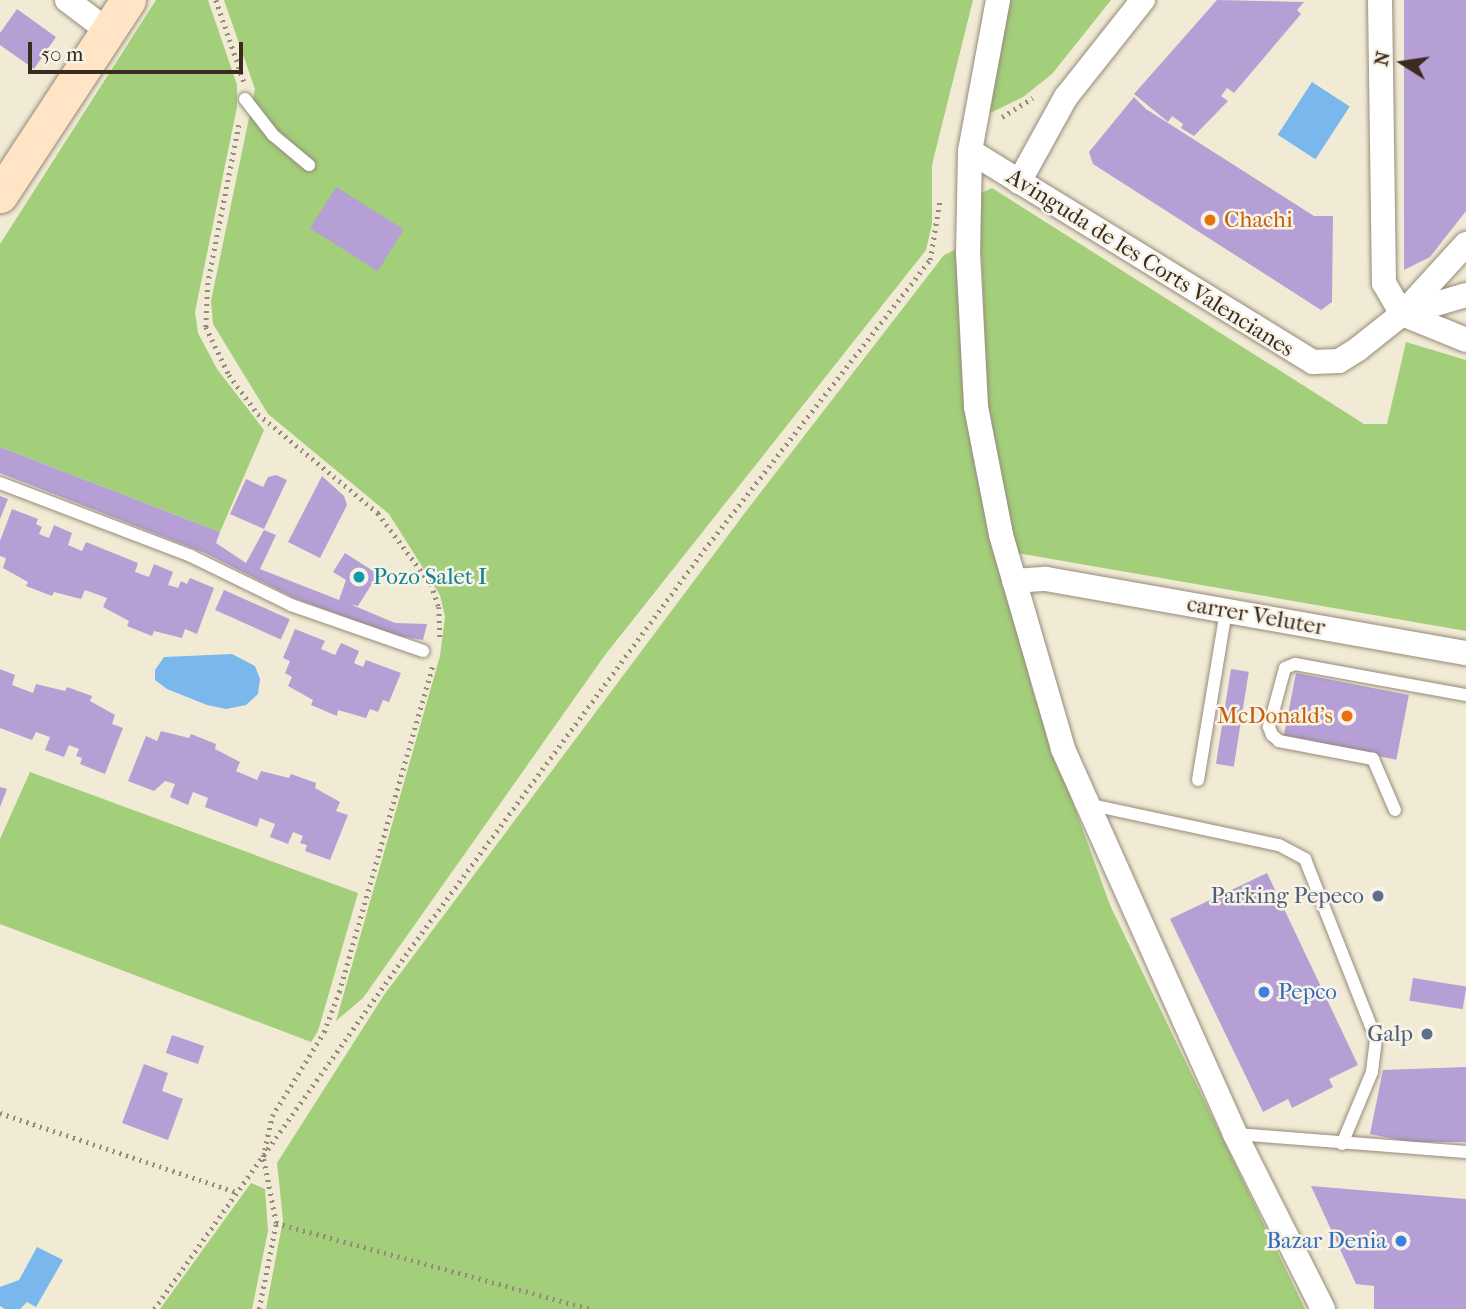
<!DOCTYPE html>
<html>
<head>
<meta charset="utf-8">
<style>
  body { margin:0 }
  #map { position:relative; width:1466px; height:1309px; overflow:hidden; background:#f1ebd5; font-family:"IM FELL French Canon",serif }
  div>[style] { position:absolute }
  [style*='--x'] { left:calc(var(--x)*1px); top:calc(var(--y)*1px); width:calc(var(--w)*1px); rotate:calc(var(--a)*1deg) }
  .green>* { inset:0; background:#a3ce7a }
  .water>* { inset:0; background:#7ab7ed; transform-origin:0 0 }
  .building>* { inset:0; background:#b59fd5; transform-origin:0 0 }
  .path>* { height:4.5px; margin-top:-2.25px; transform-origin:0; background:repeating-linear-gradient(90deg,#968a7a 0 2px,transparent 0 7px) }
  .roads { filter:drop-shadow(0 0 2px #968a7a) drop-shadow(0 0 2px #968a7a) }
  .lane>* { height:12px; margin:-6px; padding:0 6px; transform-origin:6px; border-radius:6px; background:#fff }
  .street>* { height:24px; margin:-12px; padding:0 12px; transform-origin:12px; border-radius:12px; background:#fff }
  .secondary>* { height:35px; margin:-17.5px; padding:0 17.5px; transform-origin:17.5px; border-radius:17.5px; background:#ffe4c6 }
  .dots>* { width:19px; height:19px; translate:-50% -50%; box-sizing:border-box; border:4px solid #f7f3e8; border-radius:50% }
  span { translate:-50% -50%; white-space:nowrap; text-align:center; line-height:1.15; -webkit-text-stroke:5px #f7f3e8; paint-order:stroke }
  .food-label { font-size:23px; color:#c56008 }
  .left { translate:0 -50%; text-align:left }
  .right { translate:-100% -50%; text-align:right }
  .street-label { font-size:23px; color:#3b2a1e }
  .culture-label { font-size:23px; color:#0d838f }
  .service-label { font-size:23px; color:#4e5e75 }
  .shop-label { font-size:23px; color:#366cbe }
  .north { position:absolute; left:1368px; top:28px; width:70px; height:70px; -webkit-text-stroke:5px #f7f3e8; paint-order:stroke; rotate:282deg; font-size:19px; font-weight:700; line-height:28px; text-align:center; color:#3b2a1e }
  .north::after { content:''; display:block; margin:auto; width:24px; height:32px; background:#3b2a1e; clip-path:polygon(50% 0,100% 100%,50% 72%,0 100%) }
  .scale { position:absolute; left:28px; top:42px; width:215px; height:32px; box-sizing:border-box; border:4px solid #3b2a1e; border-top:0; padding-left:9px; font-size:21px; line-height:24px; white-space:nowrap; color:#3b2a1e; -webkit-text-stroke:5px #f7f3e8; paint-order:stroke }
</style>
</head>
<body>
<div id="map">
  <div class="green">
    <i style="clip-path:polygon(156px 0,208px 0,237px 85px,237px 107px,195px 312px,198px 333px,217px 369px,264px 430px,220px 532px,0 447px,0 244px)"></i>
    <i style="clip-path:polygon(224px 0,973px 0,932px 165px,932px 224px,926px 250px,605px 655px,363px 998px,336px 1021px,440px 656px,445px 617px,440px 595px,389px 514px,268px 414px,213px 324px,211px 301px,255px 89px)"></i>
    <i style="clip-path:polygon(1007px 0,1111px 0,1052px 74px,1023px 97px,986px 115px)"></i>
    <i style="clip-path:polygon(992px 188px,1364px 424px,1387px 424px,1406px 342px,1466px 360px,1466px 631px,1017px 553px,988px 419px,979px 194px)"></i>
    <i style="clip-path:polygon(957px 249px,1006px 588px,1034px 695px,1110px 905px,1305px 1309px,266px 1309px,283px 1220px,277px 1163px,384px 995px,747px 510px,944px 255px)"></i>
    <i style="clip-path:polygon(30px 772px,358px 893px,318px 1031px,311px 1042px,0 924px,0 839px)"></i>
    <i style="clip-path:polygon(251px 1183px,265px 1189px,268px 1231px,252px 1309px,160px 1309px)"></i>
  </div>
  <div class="water">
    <i style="left:1312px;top:82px;width:45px;height:63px;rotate:33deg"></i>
    <i style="clip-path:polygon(232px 654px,255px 666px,260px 679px,258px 694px,246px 705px,226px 709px,207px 705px,167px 689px,155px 680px,155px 670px,164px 657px)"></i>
    <i style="clip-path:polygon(37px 1247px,63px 1260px,36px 1307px,27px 1302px,20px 1309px,5px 1309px,0 1306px,0 1287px,19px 1280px)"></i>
  </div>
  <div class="building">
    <i style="clip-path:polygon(1217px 0,1304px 2px,1297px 10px,1301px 14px,1234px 93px,1227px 88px,1221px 96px,1228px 101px,1194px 136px,1181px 128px,1183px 124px,1172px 116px,1168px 122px,1134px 94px)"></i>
    <i style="clip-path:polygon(1404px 0,1466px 0,1466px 211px,1430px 257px,1404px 270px)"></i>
    <i style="clip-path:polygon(17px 9px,56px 37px,34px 69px,0 45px,0 33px)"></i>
    <i style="clip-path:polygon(1134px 97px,1146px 109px,1314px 216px,1333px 216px,1332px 302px,1321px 310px,1093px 164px,1089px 152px)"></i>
    <i style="left:336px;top:187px;width:80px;height:49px;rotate:32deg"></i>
    <i style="clip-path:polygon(0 447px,220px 532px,216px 543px,246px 563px,264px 530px,276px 535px,260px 569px,339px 600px,346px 580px,333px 572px,345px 553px,378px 574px,358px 606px,350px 604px,395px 623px,427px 624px,423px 640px,393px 635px,294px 598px,205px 553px,0 473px)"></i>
    <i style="clip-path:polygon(276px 475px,287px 480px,264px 529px,230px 514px,246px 479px,263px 487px,268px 477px)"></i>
    <i style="clip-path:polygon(322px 476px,344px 496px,347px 505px,320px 558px,288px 542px)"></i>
    <i style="clip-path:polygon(0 496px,8px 499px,0 519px)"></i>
    <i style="clip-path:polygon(12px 509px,38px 519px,36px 524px,42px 527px,39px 534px,49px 538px,54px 525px,72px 533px,68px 545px,82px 551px,86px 542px,138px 563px,135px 572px,149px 577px,154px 564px,173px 572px,168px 585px,178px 588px,181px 581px,187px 584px,190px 578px,214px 588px,197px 634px,185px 629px,182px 638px,154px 631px,152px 636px,127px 626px,129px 621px,103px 607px,107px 598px,85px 590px,81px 599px,54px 592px,52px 596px,26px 586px,28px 582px,3px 568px,6px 558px,0 556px,0 541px)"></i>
    <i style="left:224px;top:590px;width:72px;height:22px;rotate:24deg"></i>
    <i style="clip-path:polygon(295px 629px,325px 641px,321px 649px,335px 655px,341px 643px,359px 651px,354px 663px,363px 667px,366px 660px,401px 673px,389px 702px,383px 700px,378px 712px,370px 709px,366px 718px,338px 710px,337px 716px,311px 705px,313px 700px,288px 686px,292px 677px,285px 673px,290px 661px,283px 658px)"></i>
    <i style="clip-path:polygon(0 669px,15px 675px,12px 685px,33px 693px,36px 684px,65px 691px,67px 687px,92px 696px,90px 701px,115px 715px,112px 724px,123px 728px,105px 774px,80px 764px,82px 758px,76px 756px,79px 749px,69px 745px,64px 757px,45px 750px,50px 737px,36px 732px,32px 740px,0 728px)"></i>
    <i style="left:1231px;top:669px;width:18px;height:96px;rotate:9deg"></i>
    <i style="left:1296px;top:673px;width:115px;height:66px;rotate:11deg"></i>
    <i style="clip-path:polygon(161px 731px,189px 738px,191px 734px,216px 744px,215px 749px,240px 762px,236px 771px,257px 780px,261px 771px,289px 778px,291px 774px,316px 783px,315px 788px,340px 802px,336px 811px,348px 815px,330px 860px,305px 851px,307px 845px,300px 843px,303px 836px,293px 832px,288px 844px,270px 837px,275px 824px,260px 818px,257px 827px,205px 807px,208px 798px,193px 792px,188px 805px,170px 797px,175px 784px,165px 781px,154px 791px,128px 781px,146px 736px,157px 741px)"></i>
    <i style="clip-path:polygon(0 787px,7px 789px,0 807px)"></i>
    <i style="clip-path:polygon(1267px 873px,1358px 1065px,1329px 1079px,1333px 1087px,1292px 1108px,1288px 1099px,1263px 1112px,1170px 919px)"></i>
    <i style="left:1413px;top:978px;width:54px;height:23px;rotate:9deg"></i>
    <i style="left:172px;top:1035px;width:34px;height:19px;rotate:19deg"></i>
    <i style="clip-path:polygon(144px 1064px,168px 1073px,162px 1091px,183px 1099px,168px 1140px,122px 1123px)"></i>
    <i style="clip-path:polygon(1466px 1067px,1466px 1142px,1410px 1142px,1370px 1134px,1383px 1070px)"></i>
    <i style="clip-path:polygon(1311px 1186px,1466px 1199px,1466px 1309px,1374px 1309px,1374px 1286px,1356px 1284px)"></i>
  </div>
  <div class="path">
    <i style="--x:216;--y:0;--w:87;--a:71.1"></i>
    <i style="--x:1002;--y:117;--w:36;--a:-32"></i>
    <i style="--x:239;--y:125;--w:161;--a:101.1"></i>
    <i style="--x:208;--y:283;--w:44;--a:92.6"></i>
    <i style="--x:206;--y:327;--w:53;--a:64.4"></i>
    <i style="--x:229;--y:375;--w:49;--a:53.4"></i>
    <i style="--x:258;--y:414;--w:156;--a:39.5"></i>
    <i style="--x:378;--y:513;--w:89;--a:53.3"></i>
    <i style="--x:431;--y:584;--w:24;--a:71"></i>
    <i style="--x:439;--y:607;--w:32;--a:88"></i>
    <i style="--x:0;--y:1113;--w:249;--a:18.5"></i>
    <i style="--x:276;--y:1223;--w:326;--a:15.3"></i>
    <i style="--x:154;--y:1309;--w:440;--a:-54.6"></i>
    <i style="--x:409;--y:950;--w:497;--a:-53.6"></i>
    <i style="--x:704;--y:550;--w:368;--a:-52.1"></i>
    <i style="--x:930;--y:260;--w:62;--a:-80.7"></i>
    <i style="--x:259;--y:1309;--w:88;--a:-78.8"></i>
    <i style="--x:276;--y:1223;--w:67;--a:-101.1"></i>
    <i style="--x:263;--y:1157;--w:42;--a:-77.6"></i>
    <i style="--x:272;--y:1116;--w:99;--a:-58.2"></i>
    <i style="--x:324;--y:1032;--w:43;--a:-69.4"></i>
    <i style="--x:339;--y:992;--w:338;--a:-74"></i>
  </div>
  <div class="roads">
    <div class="lane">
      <i style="--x:245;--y:99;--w:46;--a:52.1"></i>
      <i style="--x:273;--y:135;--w:47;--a:39.8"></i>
      <i style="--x:0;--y:483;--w:204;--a:20.9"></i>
      <i style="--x:191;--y:556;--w:111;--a:26.1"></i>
      <i style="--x:291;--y:605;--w:140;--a:19.2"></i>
      <i style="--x:1198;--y:780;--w:172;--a:-80.6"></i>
      <i style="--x:1087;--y:804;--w:196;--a:12.1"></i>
      <i style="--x:1279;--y:845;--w:30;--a:28"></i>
      <i style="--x:1305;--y:859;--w:193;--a:68.5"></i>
      <i style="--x:1376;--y:1039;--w:33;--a:97"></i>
      <i style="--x:1372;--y:1072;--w:78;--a:112.6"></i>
      <i style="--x:1395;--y:810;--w:56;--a:-113.3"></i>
      <i style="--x:1373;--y:759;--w:96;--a:-169.2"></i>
      <i style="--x:1279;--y:741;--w:9;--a:-139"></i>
      <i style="--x:1272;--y:735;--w:9;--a:-111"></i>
      <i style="--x:1269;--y:727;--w:61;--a:-74.8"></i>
      <i style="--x:1285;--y:668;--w:11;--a:-22"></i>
      <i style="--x:1295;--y:664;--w:174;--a:10.3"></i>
      <i style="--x:1236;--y:1134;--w:231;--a:4.5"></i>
    </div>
    <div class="street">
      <i style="--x:67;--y:0;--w:51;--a:37.1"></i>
      <i style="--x:998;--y:0;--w:154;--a:100.5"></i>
      <i style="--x:970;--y:151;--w:102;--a:91.1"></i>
      <i style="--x:968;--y:253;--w:154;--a:87"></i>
      <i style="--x:976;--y:407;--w:130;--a:78.9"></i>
      <i style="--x:1001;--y:535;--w:223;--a:73.8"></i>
      <i style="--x:1063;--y:749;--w:422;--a:65.9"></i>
      <i style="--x:1235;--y:1134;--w:196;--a:63.3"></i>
      <i style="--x:1380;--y:0;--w:283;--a:89.2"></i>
      <i style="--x:1384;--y:283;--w:36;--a:60"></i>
      <i style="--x:1402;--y:314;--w:69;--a:22.1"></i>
      <i style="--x:970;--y:151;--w:403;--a:31.6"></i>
      <i style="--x:1313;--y:362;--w:26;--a:-2"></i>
      <i style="--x:1339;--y:361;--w:22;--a:-32"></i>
      <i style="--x:1358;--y:349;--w:56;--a:-38.5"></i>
      <i style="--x:1402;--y:314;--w:95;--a:-47.6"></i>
      <i style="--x:1019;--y:182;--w:97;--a:-61.1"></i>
      <i style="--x:1066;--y:97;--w:124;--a:-51.6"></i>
      <i style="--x:1402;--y:314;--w:67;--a:-16.5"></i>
      <i style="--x:1014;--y:581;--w:32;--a:-4"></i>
      <i style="--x:1046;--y:579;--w:426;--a:10"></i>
    </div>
    <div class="secondary">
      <i style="--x:0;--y:195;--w:233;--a:-56.7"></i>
    </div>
  </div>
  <div class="dots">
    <i style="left:1210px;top:220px;background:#e8710a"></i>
    <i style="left:359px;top:577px;background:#0f9aa8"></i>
    <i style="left:1347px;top:716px;background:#e8710a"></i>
    <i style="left:1378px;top:896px;background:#5c6f8a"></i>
    <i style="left:1264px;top:992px;background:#3f7fe0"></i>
    <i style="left:1427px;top:1034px;background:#5c6f8a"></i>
    <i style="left:1401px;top:1241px;background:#3f7fe0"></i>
  </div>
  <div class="food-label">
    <span class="left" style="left:1224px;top:220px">Chachi</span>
    <span class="right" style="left:1333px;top:716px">McDonald's</span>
  </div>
  <div class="street-label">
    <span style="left:1150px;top:263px;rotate:32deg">Avinguda de les Corts Valencianes</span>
    <span style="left:1256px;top:616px;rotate:10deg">carrer Veluter</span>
  </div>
  <div class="culture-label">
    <span class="left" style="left:373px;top:577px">Pozo Salet I</span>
  </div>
  <div class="service-label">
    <span class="right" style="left:1364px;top:896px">Parking Pepeco</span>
    <span class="right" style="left:1413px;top:1034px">Galp</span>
  </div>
  <div class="shop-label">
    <span class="left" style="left:1278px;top:992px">Pepco</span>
    <span class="right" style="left:1387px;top:1241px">Bazar Denia</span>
  </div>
  <div class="north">N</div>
  <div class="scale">50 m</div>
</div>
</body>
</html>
